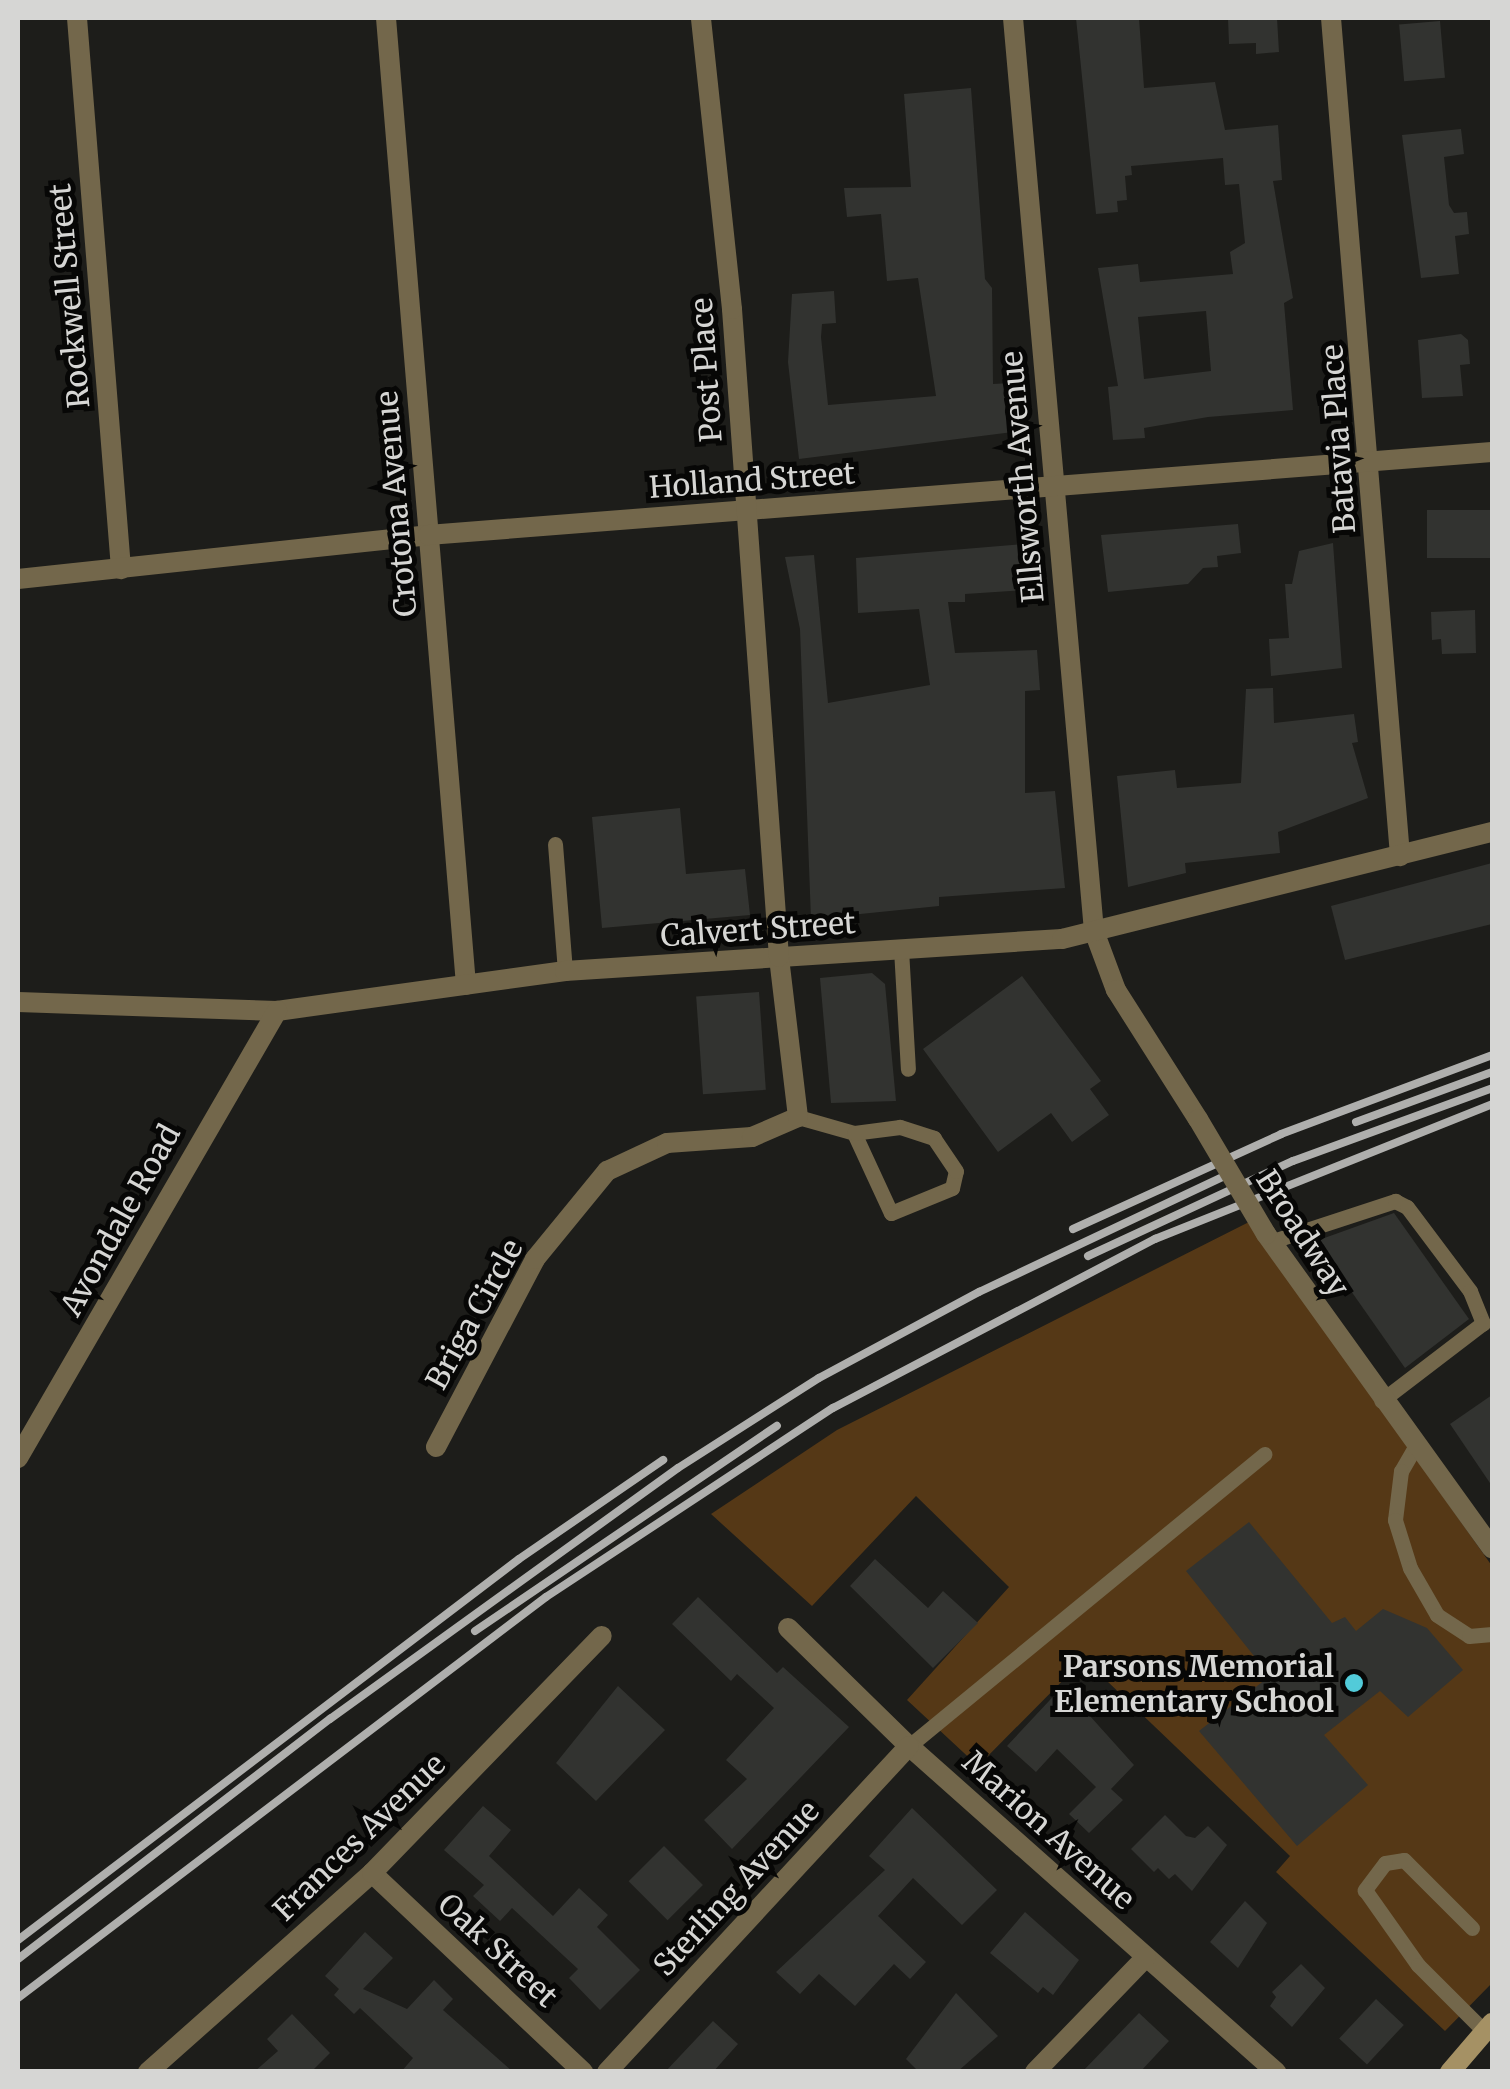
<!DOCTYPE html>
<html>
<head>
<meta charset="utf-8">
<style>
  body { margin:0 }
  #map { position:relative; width:1510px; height:2089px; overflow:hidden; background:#1d1d1a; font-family:Merriweather,serif }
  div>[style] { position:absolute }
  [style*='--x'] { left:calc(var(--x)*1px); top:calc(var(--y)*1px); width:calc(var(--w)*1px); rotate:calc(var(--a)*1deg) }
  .green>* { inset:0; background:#553816 }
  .building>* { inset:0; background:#323330; transform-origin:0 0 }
  .lane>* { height:15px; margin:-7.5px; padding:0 7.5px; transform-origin:7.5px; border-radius:7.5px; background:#73674b }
  .street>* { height:20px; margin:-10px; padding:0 10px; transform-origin:10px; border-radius:10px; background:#73674b }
  .secondary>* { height:20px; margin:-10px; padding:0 10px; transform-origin:10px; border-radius:10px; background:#a59164 }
  .rail>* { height:8px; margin:-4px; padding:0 4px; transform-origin:4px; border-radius:4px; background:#afafad }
  .street-bridge>* { height:20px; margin:-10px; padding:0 10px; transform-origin:10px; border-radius:10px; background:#73674b }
  .dots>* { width:28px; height:28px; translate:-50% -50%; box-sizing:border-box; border:5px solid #070706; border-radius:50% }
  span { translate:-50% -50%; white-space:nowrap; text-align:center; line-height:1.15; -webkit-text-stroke:10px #070706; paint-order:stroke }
  .street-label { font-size:30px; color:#d6d6d4 }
  .poi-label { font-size:30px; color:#d6d6d4; font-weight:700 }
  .right { translate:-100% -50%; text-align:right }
  .frame { position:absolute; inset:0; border:20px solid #d6d6d4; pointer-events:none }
</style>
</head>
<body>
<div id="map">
  <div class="green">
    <i style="clip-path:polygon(1249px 1222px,1492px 1566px,1492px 1983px,1445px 2031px,1276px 1872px,1290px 1856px,1084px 1659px,978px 1766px,907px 1700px,1009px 1587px,916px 1496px,812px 1606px,711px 1514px,837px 1430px)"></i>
  </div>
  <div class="building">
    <i style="clip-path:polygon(evenodd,1076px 18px,1139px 18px,1144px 88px,1215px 82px,1225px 130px,1278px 125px,1282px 180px,1273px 181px,1293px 298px,1284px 303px,1293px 410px,1208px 417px,1144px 428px,1145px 438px,1113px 440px,1108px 387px,1118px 386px,1098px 268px,1138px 264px,1140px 282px,1233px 274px,1230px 252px,1245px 243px,1239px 184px,1225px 185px,1223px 158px,1131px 166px,1132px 175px,1125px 176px,1127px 200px,1117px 201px,1118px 212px,1096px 214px,1076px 18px,1206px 311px,1211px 371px,1144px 379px,1138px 317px,1206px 311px)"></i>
    <i style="clip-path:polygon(1228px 18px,1277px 18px,1279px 52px,1256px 54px,1256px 43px,1229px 44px)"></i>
    <i style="left:1440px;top:21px;width:57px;height:41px;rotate:85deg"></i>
    <i style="clip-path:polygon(971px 88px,985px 279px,992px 288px,993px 384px,1011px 383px,1013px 432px,799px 459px,788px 362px,792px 294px,834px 291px,836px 323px,822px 324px,821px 337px,828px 405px,936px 396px,918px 278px,887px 281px,881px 214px,847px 217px,844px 188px,911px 187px,904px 94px)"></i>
    <i style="clip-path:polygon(1461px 129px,1464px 154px,1444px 157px,1449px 205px,1454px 213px,1467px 212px,1469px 234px,1455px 236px,1459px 274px,1421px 278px,1402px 135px)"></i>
    <i style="clip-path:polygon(1461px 334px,1468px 340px,1470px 364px,1460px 365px,1463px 396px,1422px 398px,1418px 340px)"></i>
    <i style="left:1492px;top:510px;width:48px;height:65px;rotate:90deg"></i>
    <i style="clip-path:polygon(1238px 524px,1241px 553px,1217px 556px,1218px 567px,1203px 568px,1188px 584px,1108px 592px,1101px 535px)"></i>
    <i style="clip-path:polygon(1333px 543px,1342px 668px,1271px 676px,1269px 639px,1289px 638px,1285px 584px,1292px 584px,1299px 551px)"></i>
    <i style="clip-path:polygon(1023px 544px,1026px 590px,965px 594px,965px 602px,948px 602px,955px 653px,1037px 650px,1040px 690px,1025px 691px,1025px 793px,1055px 791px,1065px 888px,939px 897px,939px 906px,811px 919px,800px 629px,785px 557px,814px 555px,828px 703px,930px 685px,919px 609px,858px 613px,856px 558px)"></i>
    <i style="clip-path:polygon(1475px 610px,1476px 653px,1442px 654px,1441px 639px,1432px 640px,1431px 612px)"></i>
    <i style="clip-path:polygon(1273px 688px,1274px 723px,1354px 714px,1358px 742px,1352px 743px,1368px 798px,1278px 832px,1280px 853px,1185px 863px,1186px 873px,1128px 887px,1117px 776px,1175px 770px,1177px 788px,1241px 783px,1246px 689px)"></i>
    <i style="clip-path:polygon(680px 808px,686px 874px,745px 869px,750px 915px,602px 928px,592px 817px)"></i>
    <i style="clip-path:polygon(1492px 863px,1492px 924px,1345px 960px,1331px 906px)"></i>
    <i style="clip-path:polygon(872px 973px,885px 984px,896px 1101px,831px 1103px,820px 978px)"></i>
    <i style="clip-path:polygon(1022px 976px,1101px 1081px,1090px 1089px,1109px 1115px,1072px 1142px,1051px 1113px,998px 1152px,923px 1049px)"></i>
    <i style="left:759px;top:992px;width:98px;height:63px;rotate:86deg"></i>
    <i style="clip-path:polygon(1394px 1213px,1469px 1319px,1405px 1368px,1316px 1241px)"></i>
    <i style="clip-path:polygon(1492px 1395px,1492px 1486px,1450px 1424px)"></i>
    <i style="clip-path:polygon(1249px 1522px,1332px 1623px,1345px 1617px,1356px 1631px,1383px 1609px,1427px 1628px,1463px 1670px,1408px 1717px,1380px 1691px,1324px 1735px,1368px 1785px,1297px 1846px,1199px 1731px,1270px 1676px,1186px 1571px)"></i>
    <i style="clip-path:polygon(875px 1559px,928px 1608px,943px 1591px,978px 1623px,933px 1668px,850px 1586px)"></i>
    <i style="clip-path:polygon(698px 1597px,777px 1673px,783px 1667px,849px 1727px,732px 1849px,704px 1820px,747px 1779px,726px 1760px,774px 1708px,737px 1674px,731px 1681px,672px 1624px)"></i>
    <i style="clip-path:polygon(618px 1686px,665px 1730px,596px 1801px,556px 1763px)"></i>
    <i style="clip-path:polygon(1063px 1686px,1134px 1765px,1111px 1789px,1123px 1800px,1089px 1833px,1069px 1814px,1096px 1787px,1057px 1749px,1036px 1772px,1007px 1746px)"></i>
    <i style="clip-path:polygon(483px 1806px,511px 1830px,489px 1856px,553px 1916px,579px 1888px,608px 1915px,597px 1927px,640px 1970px,600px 2010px,569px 1978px,578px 1969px,512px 1908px,500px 1921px,473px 1896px,484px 1885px,444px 1850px)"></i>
    <i style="clip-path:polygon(912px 1808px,997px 1890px,962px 1925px,913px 1878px,878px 1916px,926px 1962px,910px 1979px,894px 1964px,855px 2006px,819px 1974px,800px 1994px,776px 1972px,885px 1870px,869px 1856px)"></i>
    <i style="clip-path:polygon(1165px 1815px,1186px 1836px,1195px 1838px,1208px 1826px,1227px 1845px,1192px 1891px,1175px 1874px,1169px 1879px,1158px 1868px,1154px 1872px,1131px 1849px)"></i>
    <i style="left:664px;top:1846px;width:55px;height:50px;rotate:45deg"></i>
    <i style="clip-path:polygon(1245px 1901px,1267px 1923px,1238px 1968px,1210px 1942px)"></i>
    <i style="clip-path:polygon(1025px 1912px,1079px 1960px,1053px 1995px,1043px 1987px,1038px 1993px,990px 1953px)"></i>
    <i style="clip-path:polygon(365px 1932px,393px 1958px,363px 1989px,407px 2009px,434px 1980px,453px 1999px,443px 2010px,513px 2072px,401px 2072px,413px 2058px,360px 2008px,354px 2014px,334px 1995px,339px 1989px,325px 1976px)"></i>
    <i style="clip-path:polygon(1301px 1964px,1325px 1988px,1292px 2027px,1270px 2006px,1276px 1997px,1272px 1992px)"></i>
    <i style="clip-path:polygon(956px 1993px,998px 2036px,957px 2072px,919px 2072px,906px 2059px)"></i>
    <i style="left:1376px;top:1999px;width:38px;height:54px;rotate:43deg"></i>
    <i style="clip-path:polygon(1139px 2013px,1169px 2041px,1140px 2072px,1082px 2072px)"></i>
    <i style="clip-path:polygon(292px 2014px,330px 2053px,311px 2072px,254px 2072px,278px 2051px,267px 2039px)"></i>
    <i style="clip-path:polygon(713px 2021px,738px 2044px,713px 2072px,665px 2072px)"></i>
  </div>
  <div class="lane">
    <i style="--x:555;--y:844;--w:127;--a:85.5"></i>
    <i style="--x:901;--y:949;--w:120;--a:86.7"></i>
    <i style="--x:798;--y:1117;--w:58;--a:15.9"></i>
    <i style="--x:854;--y:1133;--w:88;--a:65.2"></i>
    <i style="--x:891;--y:1213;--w:66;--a:-22.3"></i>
    <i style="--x:952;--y:1188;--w:17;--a:-77"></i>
    <i style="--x:956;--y:1171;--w:40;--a:-124"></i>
    <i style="--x:934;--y:1138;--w:36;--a:-162"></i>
    <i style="--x:900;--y:1127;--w:46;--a:172.6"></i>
    <i style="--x:1270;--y:1242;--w:132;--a:-18.2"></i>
    <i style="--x:1395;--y:1201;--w:13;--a:27"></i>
    <i style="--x:1407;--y:1207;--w:105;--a:53.1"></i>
    <i style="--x:1470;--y:1291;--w:35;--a:68"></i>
    <i style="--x:1483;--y:1323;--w:128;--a:142.6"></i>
    <i style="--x:1415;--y:1447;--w:28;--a:120"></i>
    <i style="--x:1401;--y:1471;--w:49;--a:97"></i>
    <i style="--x:1395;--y:1520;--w:50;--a:72.6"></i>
    <i style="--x:1410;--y:1568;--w:54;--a:60.1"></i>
    <i style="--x:1437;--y:1615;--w:38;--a:33"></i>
    <i style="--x:1469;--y:1636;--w:23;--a:-5"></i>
    <i style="--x:909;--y:1746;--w:460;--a:-39.4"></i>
    <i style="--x:1472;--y:1928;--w:96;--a:-135"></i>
    <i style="--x:1404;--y:1860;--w:19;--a:171"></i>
    <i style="--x:1385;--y:1863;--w:34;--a:127"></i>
    <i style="--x:1365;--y:1890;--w:92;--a:54.8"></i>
    <i style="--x:1418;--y:1965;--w:95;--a:45"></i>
  </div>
  <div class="street">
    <i style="--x:77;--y:18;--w:553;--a:85.43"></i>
    <i style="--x:386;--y:18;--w:970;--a:85.27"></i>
    <i style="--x:1013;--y:18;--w:917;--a:84.93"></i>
    <i style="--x:1094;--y:931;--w:63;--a:69.6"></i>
    <i style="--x:1116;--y:990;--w:153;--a:57.6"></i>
    <i style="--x:1331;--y:18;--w:841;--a:85.29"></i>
    <i style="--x:18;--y:579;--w:412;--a:-6.1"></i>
    <i style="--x:428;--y:535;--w:1067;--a:-4.46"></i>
    <i style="--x:18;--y:1002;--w:259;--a:2"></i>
    <i style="--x:277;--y:1011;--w:291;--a:-7.9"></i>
    <i style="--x:565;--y:971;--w:498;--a:-3.7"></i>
    <i style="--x:1062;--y:939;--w:443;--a:-14"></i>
    <i style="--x:1266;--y:1234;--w:387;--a:54.3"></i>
    <i style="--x:436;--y:1447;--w:212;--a:-62.2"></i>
    <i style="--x:535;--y:1259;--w:114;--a:-50.7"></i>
    <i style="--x:607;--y:1171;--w:66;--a:-25"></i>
    <i style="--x:667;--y:1143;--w:85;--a:-4"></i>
    <i style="--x:752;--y:1137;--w:50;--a:-23.5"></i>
    <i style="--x:798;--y:1117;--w:161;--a:-96.8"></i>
    <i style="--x:779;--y:957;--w:650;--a:-94.15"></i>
    <i style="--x:732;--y:309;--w:293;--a:-96.1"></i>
    <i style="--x:18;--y:1458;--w:517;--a:-59.91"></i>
    <i style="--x:788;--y:1628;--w:169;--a:44.3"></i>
    <i style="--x:909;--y:1746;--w:491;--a:41.6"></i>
    <i style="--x:372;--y:1873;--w:290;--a:43.3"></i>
    <i style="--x:148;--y:2072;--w:300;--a:-41.6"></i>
    <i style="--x:372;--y:1873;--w:330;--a:-45.9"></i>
    <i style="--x:607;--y:2072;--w:444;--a:-47.2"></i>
    <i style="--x:1035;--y:2072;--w:160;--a:-46"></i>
  </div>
  <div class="secondary">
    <i style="--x:1450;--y:2072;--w:65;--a:-49.4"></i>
  </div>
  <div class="rail">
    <i style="--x:1356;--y:1122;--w:145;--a:-20.2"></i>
    <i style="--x:1073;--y:1229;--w:229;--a:-24.5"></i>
    <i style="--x:1281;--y:1134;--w:225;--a:-20.5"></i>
    <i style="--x:1088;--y:1256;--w:226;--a:-24.9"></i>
    <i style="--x:1293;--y:1161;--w:212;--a:-20.1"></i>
    <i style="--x:475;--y:1631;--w:365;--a:-34.2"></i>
    <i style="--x:18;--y:1940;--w:629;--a:-37.25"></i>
    <i style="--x:519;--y:1559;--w:175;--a:-34.5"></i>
    <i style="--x:18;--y:1959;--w:394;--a:-37.6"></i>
    <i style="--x:330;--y:1719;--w:429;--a:-35.8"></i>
    <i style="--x:678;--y:1468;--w:167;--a:-32.6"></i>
    <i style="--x:819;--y:1378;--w:182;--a:-28.3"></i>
    <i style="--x:979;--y:1292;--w:269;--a:-25.3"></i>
    <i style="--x:18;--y:1998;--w:663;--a:-37.22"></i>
    <i style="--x:546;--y:1597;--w:344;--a:-33.4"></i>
    <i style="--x:833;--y:1408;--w:364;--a:-27.7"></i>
    <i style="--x:1155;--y:1239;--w:363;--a:-21.8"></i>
  </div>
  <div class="street-bridge">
    <i style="--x:1198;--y:1119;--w:134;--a:59.4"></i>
  </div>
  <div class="dots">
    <i style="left:1354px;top:1683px;background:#52cbd9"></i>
  </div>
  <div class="street-label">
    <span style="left:69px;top:296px;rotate:-95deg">Rockwell Street</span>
    <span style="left:706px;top:370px;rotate:-94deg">Post Place</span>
    <span style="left:1338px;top:439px;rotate:-94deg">Batavia Place</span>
    <span style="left:1022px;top:477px;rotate:-95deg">Ellsworth Avenue</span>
    <span style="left:752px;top:480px;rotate:-4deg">Holland Street</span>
    <span style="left:396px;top:504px;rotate:-95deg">Crotona Avenue</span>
    <span style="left:758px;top:929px;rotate:-4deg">Calvert Street</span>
    <span style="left:120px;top:1220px;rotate:-61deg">Avondale Road</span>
    <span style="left:1303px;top:1233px;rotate:57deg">Broadway</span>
    <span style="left:474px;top:1314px;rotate:-61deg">Briga Circle</span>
    <span style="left:1049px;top:1830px;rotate:42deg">Marion Avenue</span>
    <span style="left:359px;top:1837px;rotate:-44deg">Frances Avenue</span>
    <span style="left:736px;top:1888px;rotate:-47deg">Sterling Avenue</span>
    <span style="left:498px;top:1950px;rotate:43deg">Oak Street</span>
  </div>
  <div class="poi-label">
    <span class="right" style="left:1334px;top:1683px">Parsons Memorial<br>Elementary School</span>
  </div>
  <div class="frame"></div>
</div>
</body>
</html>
